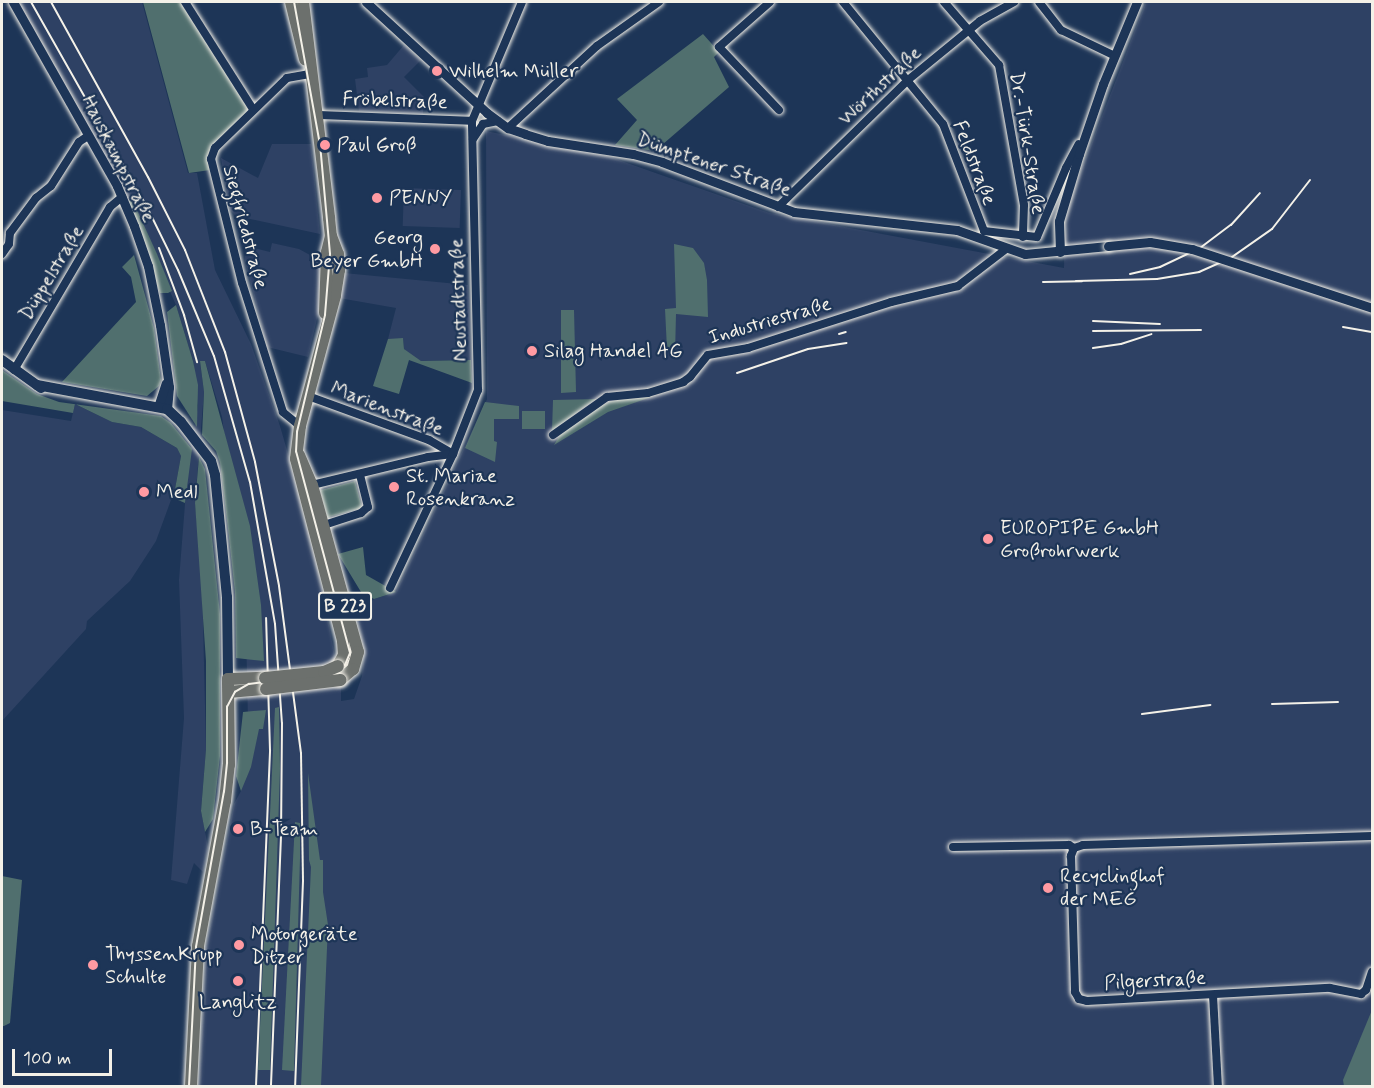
<!DOCTYPE html>
<html>
<head>
<meta charset="utf-8">
<style>
  body { margin:0 }
  #map { position:relative; width:1374px; height:1088px; overflow:hidden; background:#1d3557; font-family:Mynerve,sans-serif }
  div>[style] { position:absolute }
  [style*='--x'] { left:calc(var(--x)*1px); top:calc(var(--y)*1px); width:calc(var(--w)*1px); rotate:calc(var(--a)*1deg) }
  .built>* { inset:0; background:#2e4164; transform-origin:0 0 }
  .green>* { inset:0; background:#506f6e; transform-origin:0 0 }
  .roads { filter:drop-shadow(0 0 2px #f4f1e8) drop-shadow(0 0 2px #f4f1e8) }
  .minor>* { height:8px; margin:-4px; padding:0 4px; transform-origin:4px; border-radius:4px; background:#1d3557 }
  .tertiary>* { height:9px; margin:-4.5px; padding:0 4.5px; transform-origin:4.5px; border-radius:4.5px; background:#1d3557 }
  .secondary>* { height:10px; margin:-5px; padding:0 5px; transform-origin:5px; border-radius:5px; background:#1d3557 }
  .primary>* { height:12px; margin:-6px; padding:0 6px; transform-origin:6px; border-radius:6px; background:#6c706d }
  .tram>* { height:1.5px; margin:-0.75px; padding:0 0.75px; transform-origin:0.75px; border-radius:0.75px; background:#f4f1e8 }
  .rail>* { height:2px; margin:-1px; padding:0 1px; transform-origin:1px; border-radius:1px; background:#f4f1e8 }
  .bridges { filter:drop-shadow(0 0 2px #f4f1e8) drop-shadow(0 0 2px #f4f1e8) }
  .tertiary-bridge>* { height:9px; margin:-4.5px; padding:0 4.5px; transform-origin:4.5px; border-radius:4.5px; background:#1d3557 }
  .primary-bridge>* { height:12px; margin:-6px; padding:0 6px; transform-origin:6px; border-radius:6px; background:#6c706d }
  .dots>* { width:16px; height:16px; translate:-50% -50%; box-sizing:border-box; border:3px solid #1d3557; border-radius:50% }
  span { translate:-50% -50%; white-space:nowrap; text-align:center; line-height:1.15; -webkit-text-stroke:4.5px #1d3557; paint-order:stroke }
  .shield-label span { padding:2px 4px; background:#1d3557; border:2px solid; border-radius:4px; -webkit-text-stroke-width:0 }
  .shield-label { font-size:18px; color:#f4f1e8; font-weight:700 }
  .poi-label { font-size:20px; color:#f4f1e8 }
  .left { translate:0 -50%; text-align:left }
  .right { translate:-100% -50%; text-align:right }
  .street-label { font-size:20px; color:#f4f1e8 }
  .frame { position:absolute; inset:0; border:3px solid #f4f1e8; pointer-events:none }
  .scale { position:absolute; left:12px; top:1049px; width:100px; height:27px; box-sizing:border-box; border:3px solid #f4f1e8; border-top:0; padding-left:8px; font-size:18px; line-height:21px; white-space:nowrap; color:#f4f1e8; -webkit-text-stroke:4px #1d3557; paint-order:stroke }
</style>
</head>
<body>
<div id="map">
  <div class="built">
    <i style="clip-path:polygon(16px 2px,142px 2px,188px 173px,197px 173px,215px 270px,251px 344px,280px 426px,312px 537px,341px 688px,341px 701px,354px 699px,362px 676px,364px 651px,356px 615px,374px 599px,396px 592px,487px 399px,486px 131px,610px 157px,770px 213px,1064px 268px,1065px 212px,1146px 2px,1372px 2px,1372px 1086px,199px 1086px,206px 947px,234px 804px,241px 791px,237px 770px,248px 722px,245px 587px,222px 417px,205px 361px,200px 361px,204px 392px,195px 503px,202px 578px,206px 749px,201px 811px,208px 847px,203px 872px,194px 863px,187px 884px,171px 880px,184px 718px,179px 580px,188px 466px,198px 406px,193px 361px,176px 305px,129px 201px)"></i>
    <i style="clip-path:polygon(404px 45px,421px 60px,404px 77px,424px 97px,423px 114px,359px 111px,355px 79px,368px 77px,367px 68px,387px 65px)"></i>
    <i style="clip-path:polygon(272px 144px,311px 144px,320px 234px,236px 216px,230px 210px,221px 158px,258px 178px)"></i>
    <i style="left:404px;top:188px;width:57px;height:38px;rotate:2deg"></i>
    <i style="clip-path:polygon(272px 243px,299px 249px,310px 255px,309px 261px,322px 262px,319px 311px,308px 357px,267px 347px,245px 260px,246px 246px,270px 252px)"></i>
    <i style="clip-path:polygon(344px 273px,468px 285px,471px 360px,421px 361px,412px 357px,404px 349px,403px 339px,388px 339px,396px 308px,339px 298px)"></i>
    <i style="clip-path:polygon(75px 404px,112px 422px,141px 427px,177px 448px,181px 456px,175px 489px,156px 541px,130px 581px,87px 621px,86px 629px,2px 721px,2px 410px,71px 421px)"></i>
  </div>
  <div class="green">
    <i style="clip-path:polygon(143px 2px,181px 2px,251px 109px,210px 159px,210px 170px,189px 173px)"></i>
    <i style="clip-path:polygon(703px 34px,719px 52px,714px 57px,729px 87px,655px 151px,615px 145px,637px 120px,617px 99px)"></i>
    <i style="clip-path:polygon(131px 197px,157px 254px,172px 291px,168px 293px,160px 293px,129px 201px)"></i>
    <i style="clip-path:polygon(674px 244px,693px 248px,704px 263px,707px 280px,708px 317px,676px 314px,675px 355px,672px 356px,667px 349px,665px 309px,676px 308px)"></i>
    <i style="clip-path:polygon(134px 255px,154px 328px,161px 380px,159px 386px,147px 396px,62px 382px,136px 302px,131px 277px,122px 267px)"></i>
    <i style="clip-path:polygon(176px 305px,193px 361px,198px 385px,197px 427px,177px 396px,167px 312px)"></i>
    <i style="clip-path:polygon(561px 310px,574px 310px,576px 392px,561px 393px)"></i>
    <i style="clip-path:polygon(403px 338px,404px 349px,421px 361px,471px 360px,472px 383px,409px 360px,399px 394px,373px 386px,388px 339px)"></i>
    <i style="clip-path:polygon(200px 361px,205px 361px,250px 526px,261px 605px,264px 661px,236px 658px,235px 593px,228px 529px,220px 463px,216px 451px,202px 435px,204px 392px)"></i>
    <i style="clip-path:polygon(2px 370px,37px 394px,59px 402px,161px 416px,171px 423px,192px 449px,185px 503px,178px 500px,175px 489px,181px 456px,177px 448px,141px 427px,112px 422px,75px 404px,73px 413px,2px 401px)"></i>
    <i style="clip-path:polygon(654px 396px,608px 412px,554px 445px,561px 433px,602px 405px,616px 399px)"></i>
    <i style="clip-path:polygon(598px 399px,593px 401px,552px 431px,553px 400px)"></i>
    <i style="clip-path:polygon(485px 402px,519px 406px,519px 419px,494px 419px,494px 441px,497px 442px,495px 462px,465px 448px)"></i>
    <i style="left:522px;top:411px;width:23px;height:18px"></i>
    <i style="clip-path:polygon(199px 457px,205px 469px,220px 614px,220px 756px,213px 819px,205px 832px,201px 811px,206px 749px,206px 661px,195px 503px)"></i>
    <i style="left:355px;top:481px;width:28px;height:36px;rotate:75deg"></i>
    <i style="clip-path:polygon(363px 547px,366px 575px,396px 592px,374px 599px,361px 592px,338px 554px)"></i>
    <i style="clip-path:polygon(279px 707px,280px 769px,270px 1070px,258px 1070px,275px 708px)"></i>
    <i style="clip-path:polygon(266px 710px,263px 729px,259px 729px,251px 767px,241px 791px,236px 776px,243px 712px)"></i>
    <i style="clip-path:polygon(308px 773px,320px 860px,323px 860px,323px 892px,328px 925px,321px 1086px,301px 1086px,311px 867px,309px 860px)"></i>
    <i style="clip-path:polygon(295px 822px,300px 823px,300px 858px,294px 1071px,282px 1070px)"></i>
    <i style="clip-path:polygon(2px 876px,22px 880px,10px 1023px,4px 1026px,2px 1026px)"></i>
    <i style="clip-path:polygon(1372px 1010px,1372px 1085px,1344px 1086px,1343px 1080px)"></i>
  </div>
  <div class="roads">
    <div class="minor">
      <i style="--x:185;--y:2;--w:127;--a:57.6"></i>
      <i style="--x:770;--y:2;--w:68;--a:138.6"></i>
      <i style="--x:719;--y:47;--w:87;--a:46.4"></i>
      <i style="--x:843;--y:2;--w:158;--a:50.7"></i>
      <i style="--x:943;--y:124;--w:115;--a:69"></i>
      <i style="--x:984;--y:231;--w:53;--a:6.5"></i>
      <i style="--x:1037;--y:237;--w:75;--a:-67.2"></i>
      <i style="--x:1066;--y:168;--w:27;--a:-62"></i>
      <i style="--x:944;--y:2;--w:84;--a:48.9"></i>
      <i style="--x:999;--y:65;--w:142;--a:79.9"></i>
      <i style="--x:1024;--y:205;--w:32;--a:92"></i>
      <i style="--x:1039;--y:2;--w:36;--a:52"></i>
      <i style="--x:1061;--y:30;--w:60;--a:25.7"></i>
      <i style="--x:317;--y:115;--w:155;--a:2.2"></i>
      <i style="--x:508;--y:128;--w:121;--a:-42.7"></i>
      <i style="--x:597;--y:46;--w:76;--a:-35.4"></i>
      <i style="--x:473;--y:139;--w:18;--a:-56"></i>
      <i style="--x:483;--y:124;--w:15;--a:-11"></i>
      <i style="--x:778;--y:207;--w:182;--a:-44.3"></i>
      <i style="--x:908;--y:80;--w:93;--a:-39.3"></i>
      <i style="--x:980;--y:21;--w:39;--a:-29"></i>
      <i style="--x:2;--y:254;--w:12;--a:-55"></i>
      <i style="--x:9;--y:244;--w:11;--a:-85"></i>
      <i style="--x:10;--y:233;--w:44;--a:-53.4"></i>
      <i style="--x:36;--y:198;--w:19;--a:-39"></i>
      <i style="--x:51;--y:186;--w:52;--a:-57.5"></i>
      <i style="--x:79;--y:142;--w:11;--a:-34"></i>
      <i style="--x:14;--y:370;--w:189;--a:-59.5"></i>
      <i style="--x:110;--y:207;--w:16;--a:-40"></i>
      <i style="--x:308;--y:396;--w:129;--a:20"></i>
      <i style="--x:429;--y:440;--w:28;--a:30"></i>
      <i style="--x:300;--y:426;--w:22;--a:-141"></i>
      <i style="--x:283;--y:412;--w:135;--a:-107.6"></i>
      <i style="--x:242;--y:283;--w:128;--a:-104"></i>
      <i style="--x:211;--y:159;--w:12;--a:-70"></i>
      <i style="--x:215;--y:148;--w:100;--a:-44.2"></i>
      <i style="--x:287;--y:78;--w:23;--a:-10"></i>
      <i style="--x:553;--y:435;--w:66;--a:-35.1"></i>
      <i style="--x:607;--y:397;--w:41;--a:-5.6"></i>
      <i style="--x:648;--y:393;--w:37;--a:-17"></i>
      <i style="--x:683;--y:382;--w:9;--a:-36"></i>
      <i style="--x:690;--y:377;--w:28;--a:-51"></i>
      <i style="--x:708;--y:355;--w:41;--a:-9.9"></i>
      <i style="--x:748;--y:348;--w:150;--a:-17.8"></i>
      <i style="--x:891;--y:302;--w:69;--a:-13.4"></i>
      <i style="--x:958;--y:286;--w:61;--a:-37.6"></i>
      <i style="--x:312;--y:485;--w:119;--a:-13.6"></i>
      <i style="--x:428;--y:457;--w:25;--a:-7"></i>
      <i style="--x:321;--y:526;--w:42;--a:-18"></i>
      <i style="--x:361;--y:513;--w:9;--a:-41"></i>
      <i style="--x:368;--y:507;--w:34;--a:-104"></i>
      <i style="--x:390;--y:588;--w:148;--a:-64.8"></i>
      <i style="--x:453;--y:454;--w:69;--a:-68.7"></i>
      <i style="--x:478;--y:390;--w:269;--a:-91.3"></i>
      <i style="--x:472;--y:121;--w:129;--a:-67.2"></i>
      <i style="--x:953;--y:847;--w:116;--a:-1"></i>
      <i style="--x:1069;--y:845;--w:6;--a:31"></i>
      <i style="--x:1074;--y:848;--w:9;--a:-18"></i>
      <i style="--x:1083;--y:845;--w:289;--a:-1.8"></i>
      <i style="--x:1074;--y:848;--w:9;--a:111"></i>
      <i style="--x:1071;--y:856;--w:136;--a:88.3"></i>
      <i style="--x:1075;--y:992;--w:8;--a:60"></i>
      <i style="--x:1079;--y:999;--w:8;--a:14"></i>
      <i style="--x:1087;--y:1001;--w:243;--a:-3.1"></i>
      <i style="--x:1330;--y:988;--w:32;--a:11"></i>
      <i style="--x:1361;--y:994;--w:6;--a:-39"></i>
      <i style="--x:1366;--y:990;--w:19;--a:-72"></i>
      <i style="--x:1213;--y:995;--w:91;--a:86.9"></i>
    </div>
    <div class="tertiary">
      <i style="--x:13;--y:2;--w:211;--a:60.5"></i>
      <i style="--x:117;--y:186;--w:43;--a:67"></i>
      <i style="--x:134;--y:226;--w:42;--a:70.7"></i>
      <i style="--x:148;--y:266;--w:60;--a:78.5"></i>
      <i style="--x:160;--y:325;--w:63;--a:81.7"></i>
      <i style="--x:169;--y:387;--w:22;--a:95"></i>
      <i style="--x:366;--y:2;--w:164;--a:42.5"></i>
      <i style="--x:487;--y:113;--w:26;--a:36"></i>
      <i style="--x:508;--y:128;--w:18;--a:19"></i>
      <i style="--x:525;--y:134;--w:24;--a:17"></i>
      <i style="--x:548;--y:141;--w:86;--a:8.7"></i>
      <i style="--x:633;--y:154;--w:30;--a:15"></i>
      <i style="--x:662;--y:162;--w:141;--a:20.7"></i>
      <i style="--x:794;--y:212;--w:164;--a:6.3"></i>
      <i style="--x:957;--y:230;--w:72;--a:19.4"></i>
      <i style="--x:1025;--y:254;--w:83;--a:-5.5"></i>
      <i style="--x:1060;--y:252;--w:31;--a:-92"></i>
      <i style="--x:1059;--y:221;--w:70;--a:-73.4"></i>
      <i style="--x:1079;--y:154;--w:74;--a:-71.1"></i>
      <i style="--x:1103;--y:84;--w:89;--a:-67.5"></i>
      <i style="--x:158;--y:407;--w:25;--a:-72"></i>
    </div>
    <div class="secondary">
      <i style="--x:2;--y:360;--w:48;--a:35.7"></i>
      <i style="--x:37;--y:385;--w:132;--a:10.5"></i>
      <i style="--x:167;--y:409;--w:19;--a:43"></i>
      <i style="--x:181;--y:422;--w:49;--a:52.4"></i>
      <i style="--x:211;--y:461;--w:15;--a:74"></i>
      <i style="--x:215;--y:475;--w:123;--a:84.4"></i>
      <i style="--x:227;--y:597;--w:82;--a:89.3"></i>
    </div>
    <div class="primary">
      <i style="--x:291;--y:2;--w:59;--a:76.2"></i>
      <i style="--x:303;--y:2;--w:218;--a:83.1"></i>
      <i style="--x:329;--y:218;--w:18;--a:84"></i>
      <i style="--x:331;--y:236;--w:19;--a:69"></i>
      <i style="--x:338;--y:254;--w:16;--a:86"></i>
      <i style="--x:339;--y:270;--w:26;--a:99"></i>
      <i style="--x:335;--y:296;--w:135;--a:105.1"></i>
      <i style="--x:300;--y:426;--w:33;--a:97"></i>
      <i style="--x:296;--y:459;--w:188;--a:75.5"></i>
      <i style="--x:343;--y:641;--w:14;--a:86"></i>
      <i style="--x:344;--y:655;--w:13;--a:119"></i>
      <i style="--x:325;--y:313;--w:61;--a:-88.1"></i>
      <i style="--x:327;--y:252;--w:16;--a:-76"></i>
      <i style="--x:299;--y:455;--w:33;--a:67"></i>
      <i style="--x:312;--y:485;--w:173;--a:74.6"></i>
      <i style="--x:358;--y:652;--w:18;--a:106"></i>
      <i style="--x:353;--y:669;--w:17;--a:140"></i>
      <i style="--x:229;--y:692;--w:37;--a:-5"></i>
      <i style="--x:191;--y:1086;--w:140;--a:-87.1"></i>
      <i style="--x:198;--y:946;--w:147;--a:-79.5"></i>
      <i style="--x:225;--y:801;--w:36;--a:-84"></i>
      <i style="--x:229;--y:765;--w:86;--a:-90.7"></i>
      <i style="--x:228;--y:679;--w:37;--a:-2"></i>
    </div>
  </div>
  <div class="tram">
    <i style="--x:189;--y:1086;--w:139;--a:-87.1"></i>
    <i style="--x:196;--y:947;--w:158;--a:-79.8"></i>
    <i style="--x:224;--y:792;--w:29;--a:-84"></i>
    <i style="--x:227;--y:763;--w:56;--a:-90"></i>
    <i style="--x:227;--y:707;--w:17;--a:-62"></i>
    <i style="--x:235;--y:692;--w:16;--a:-30"></i>
    <i style="--x:249;--y:684;--w:87;--a:-7.3"></i>
    <i style="--x:335;--y:673;--w:13;--a:-39"></i>
    <i style="--x:345;--y:665;--w:13;--a:-67"></i>
    <i style="--x:350;--y:653;--w:208;--a:-105"></i>
    <i style="--x:296;--y:452;--w:20;--a:-87"></i>
    <i style="--x:297;--y:432;--w:120;--a:-76.5"></i>
    <i style="--x:325;--y:315;--w:61;--a:-85.3"></i>
    <i style="--x:330;--y:254;--w:109;--a:-95.2"></i>
    <i style="--x:320;--y:145;--w:145;--a:-100.3"></i>
  </div>
  <div class="rail">
    <i style="--x:31;--y:2;--w:233;--a:60.5"></i>
    <i style="--x:146;--y:205;--w:72;--a:63.8"></i>
    <i style="--x:178;--y:270;--w:93;--a:67.3"></i>
    <i style="--x:214;--y:356;--w:131;--a:74.1"></i>
    <i style="--x:250;--y:482;--w:144;--a:80"></i>
    <i style="--x:275;--y:624;--w:99;--a:86"></i>
    <i style="--x:282;--y:723;--w:113;--a:90.5"></i>
    <i style="--x:281;--y:836;--w:250;--a:92.3"></i>
    <i style="--x:51;--y:2;--w:200;--a:61"></i>
    <i style="--x:148;--y:177;--w:82;--a:63.1"></i>
    <i style="--x:185;--y:250;--w:110;--a:68.6"></i>
    <i style="--x:225;--y:352;--w:114;--a:74.7"></i>
    <i style="--x:255;--y:462;--w:126;--a:79"></i>
    <i style="--x:279;--y:586;--w:168;--a:82.5"></i>
    <i style="--x:301;--y:753;--w:128;--a:89.1"></i>
    <i style="--x:303;--y:881;--w:205;--a:92.2"></i>
    <i style="--x:159;--y:248;--w:72;--a:69.5"></i>
    <i style="--x:184;--y:315;--w:49;--a:74.5"></i>
    <i style="--x:1130;--y:274;--w:31;--a:-13"></i>
    <i style="--x:1160;--y:267;--w:44;--a:-25.4"></i>
    <i style="--x:1200;--y:248;--w:39;--a:-37"></i>
    <i style="--x:1231;--y:225;--w:43;--a:-47.8"></i>
    <i style="--x:1076;--y:281;--w:81;--a:-1.4"></i>
    <i style="--x:1157;--y:279;--w:43;--a:-9.5"></i>
    <i style="--x:1199;--y:272;--w:36;--a:-24"></i>
    <i style="--x:1232;--y:257;--w:49;--a:-35"></i>
    <i style="--x:1272;--y:229;--w:62;--a:-52.2"></i>
    <i style="--x:1043;--y:282;--w:39;--a:-1"></i>
    <i style="--x:1093;--y:321;--w:67;--a:2.6"></i>
    <i style="--x:1343;--y:327;--w:29;--a:10"></i>
    <i style="--x:1093;--y:331;--w:108;--a:-0.5"></i>
    <i style="--x:839;--y:334;--w:7;--a:-16"></i>
    <i style="--x:1093;--y:348;--w:28;--a:-8"></i>
    <i style="--x:1121;--y:344;--w:32;--a:-18"></i>
    <i style="--x:737;--y:373;--w:75;--a:-18.7"></i>
    <i style="--x:808;--y:349;--w:39;--a:-9"></i>
    <i style="--x:1272;--y:704;--w:66;--a:-1.7"></i>
    <i style="--x:1142;--y:714;--w:69;--a:-7.5"></i>
    <i style="--x:256;--y:1086;--w:336;--a:-87.6"></i>
    <i style="--x:270;--y:750;--w:132;--a:-91.7"></i>
  </div>
  <div class="bridges">
    <div class="tertiary-bridge">
      <i style="--x:1108;--y:246;--w:42;--a:-5.4"></i>
      <i style="--x:1150;--y:242;--w:43;--a:9.5"></i>
      <i style="--x:1192;--y:249;--w:189;--a:18.1"></i>
    </div>
    <div class="primary-bridge">
      <i style="--x:265;--y:678;--w:59;--a:-5.8"></i>
      <i style="--x:324;--y:672;--w:15;--a:-23"></i>
      <i style="--x:266;--y:689;--w:75;--a:-6.9"></i>
    </div>
  </div>
  <div class="dots">
    <i style="left:437px;top:71px;background:#ff9aa2"></i>
    <i style="left:325px;top:145px;background:#ff9aa2"></i>
    <i style="left:377px;top:198px;background:#ff9aa2"></i>
    <i style="left:435px;top:249px;background:#ff9aa2"></i>
    <i style="left:532px;top:351px;background:#ff9aa2"></i>
    <i style="left:394px;top:487px;background:#ff9aa2"></i>
    <i style="left:144px;top:492px;background:#ff9aa2"></i>
    <i style="left:988px;top:539px;background:#ff9aa2"></i>
    <i style="left:238px;top:829px;background:#ff9aa2"></i>
    <i style="left:1048px;top:888px;background:#ff9aa2"></i>
    <i style="left:239px;top:945px;background:#ff9aa2"></i>
    <i style="left:93px;top:965px;background:#ff9aa2"></i>
    <i style="left:238px;top:981px;background:#ff9aa2"></i>
  </div>
  <div class="shield-label">
    <span style="left:345px;top:606px">B 223</span>
  </div>
  <div class="poi-label">
    <span class="left" style="left:449px;top:71px">Wilhelm Müller</span>
    <span class="left" style="left:337px;top:145px">Paul Groß</span>
    <span class="left" style="left:389px;top:198px">PENNY</span>
    <span class="right" style="left:423px;top:250px">Georg<br>Beyer GmbH</span>
    <span class="left" style="left:544px;top:351px">Silag Handel AG</span>
    <span class="left" style="left:406px;top:488px">St. Mariae<br>Rosenkranz</span>
    <span class="left" style="left:156px;top:492px">Medl</span>
    <span class="left" style="left:1000px;top:540px">EUROPIPE GmbH<br>Großrohrwerk</span>
    <span class="left" style="left:250px;top:829px">B-Team</span>
    <span class="left" style="left:1060px;top:888px">Recyclinghof<br>der MEG</span>
    <span class="left" style="left:251px;top:946px">Motorgeräte<br>Ditzer</span>
    <span class="left" style="left:105px;top:966px">ThyssenKrupp<br>Schulte</span>
    <span style="left:238px;top:1002px">Langlitz</span>
  </div>
  <div class="street-label">
    <span style="left:880px;top:86px;rotate:-43deg">Wörthstraße</span>
    <span style="left:395px;top:101px;rotate:2deg">Fröbelstraße</span>
    <span style="left:1027px;top:143px;rotate:81deg">Dr.-Türk-Straße</span>
    <span style="left:118px;top:159px;rotate:63deg">Hauskampstraße</span>
    <span style="left:974px;top:163px;rotate:69deg">Feldstraße</span>
    <span style="left:714px;top:165px;rotate:19deg">Dümptener Straße</span>
    <span style="left:245px;top:227px;rotate:75deg">Siegfriedstraße</span>
    <span style="left:52px;top:273px;rotate:-59deg">Düppelstraße</span>
    <span style="left:459px;top:300px;rotate:-92deg">Neustadtstraße</span>
    <span style="left:770px;top:321px;rotate:-16deg">Industriestraße</span>
    <span style="left:387px;top:409px;rotate:21deg">Marienstraße</span>
    <span style="left:1155px;top:981px;rotate:-3deg">Pilgerstraße</span>
  </div>
  <div class="frame"></div>
  <div class="scale">100 m</div>
</div>
</body>
</html>
